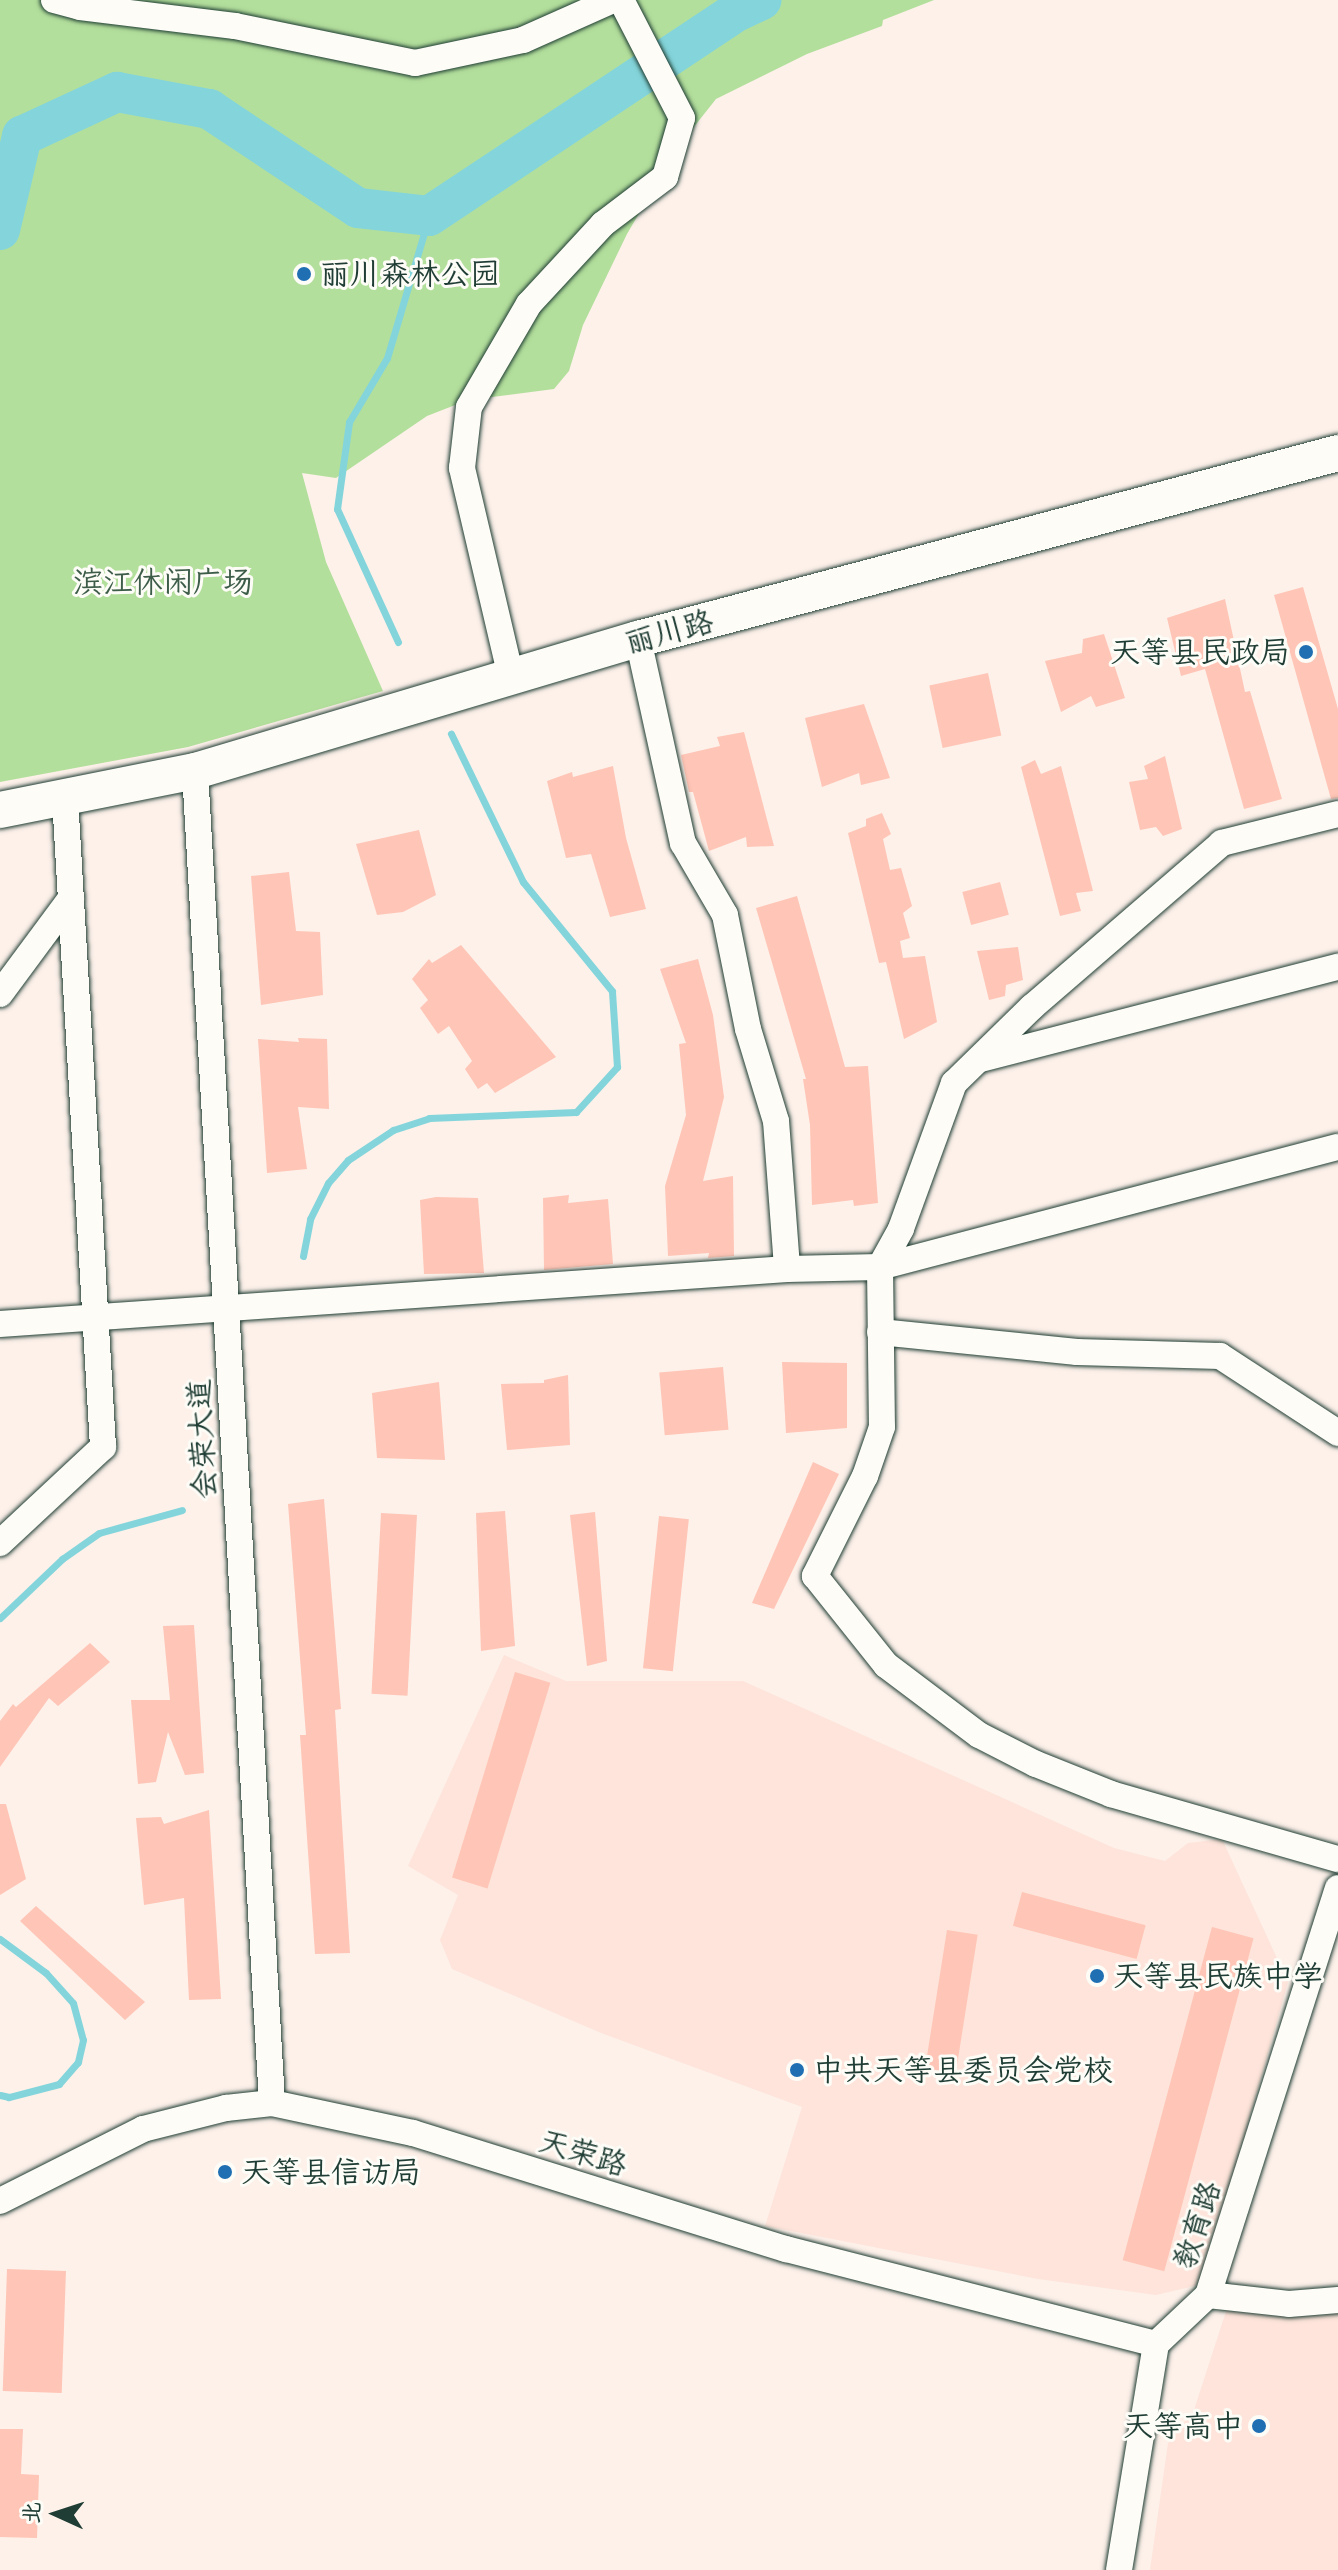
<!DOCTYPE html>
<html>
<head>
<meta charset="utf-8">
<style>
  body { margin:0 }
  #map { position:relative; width:1338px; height:2570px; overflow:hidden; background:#fdf1ea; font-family:Itim,"LXGW WenKai TC",sans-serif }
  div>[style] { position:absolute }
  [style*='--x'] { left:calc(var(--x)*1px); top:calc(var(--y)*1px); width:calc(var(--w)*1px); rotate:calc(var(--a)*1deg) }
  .built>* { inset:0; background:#fee4da }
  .green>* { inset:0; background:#b3df9c }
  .stream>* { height:7px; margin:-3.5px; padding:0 3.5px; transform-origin:3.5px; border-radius:3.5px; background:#84d5db }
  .river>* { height:40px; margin:-20px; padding:0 20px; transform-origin:20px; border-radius:20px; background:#84d5db }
  .building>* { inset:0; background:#ffc5b6; transform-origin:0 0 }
  .roads { filter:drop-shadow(0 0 2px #1f3d34) drop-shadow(0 0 2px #1f3d34) }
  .street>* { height:26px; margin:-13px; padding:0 13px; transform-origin:13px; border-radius:13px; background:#fdfcf7 }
  .secondary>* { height:36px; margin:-18px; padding:0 18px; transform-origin:18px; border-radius:18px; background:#fdfcf7 }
  .dots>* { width:22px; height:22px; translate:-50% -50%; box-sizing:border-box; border:4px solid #fdfcf7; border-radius:50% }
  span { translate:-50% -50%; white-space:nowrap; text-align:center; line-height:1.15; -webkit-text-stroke:6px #fdfcf7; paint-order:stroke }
  .poi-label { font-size:30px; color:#1f3d34 }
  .left { translate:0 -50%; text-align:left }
  .right { translate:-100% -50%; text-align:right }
  .park-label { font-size:30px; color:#3d5d49 }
  .street-label { font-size:30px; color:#1f3d34 }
  .north { position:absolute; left:16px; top:2474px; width:80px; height:80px; -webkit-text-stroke:6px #fdfcf7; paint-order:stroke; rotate:273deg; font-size:22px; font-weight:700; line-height:32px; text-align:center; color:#1f3d34 }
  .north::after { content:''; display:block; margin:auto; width:28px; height:36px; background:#1f3d34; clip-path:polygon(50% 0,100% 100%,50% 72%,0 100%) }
</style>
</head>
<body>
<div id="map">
  <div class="built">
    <i style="clip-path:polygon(504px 1655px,566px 1681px,743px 1681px,1114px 1848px,1165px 1861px,1188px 1843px,1222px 1839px,1288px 1982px,1203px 2284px,1156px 2295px,1038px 2279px,765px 2226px,802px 2107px,601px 2033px,452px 1969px,440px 1940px,458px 1895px,408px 1866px)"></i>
    <i style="clip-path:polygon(1338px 2304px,1338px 2570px,1150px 2570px,1168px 2443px,1194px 2410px,1228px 2305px)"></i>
  </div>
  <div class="green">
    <i style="clip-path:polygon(0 0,934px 0,883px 20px,882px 26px,807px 54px,716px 99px,678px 147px,627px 234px,583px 325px,569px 371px,554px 389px,468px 400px,427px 416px,336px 478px,302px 473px,326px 562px,383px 691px,188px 747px,0 782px)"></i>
  </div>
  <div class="stream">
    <i style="--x:398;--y:642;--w:146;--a:-114.6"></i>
    <i style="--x:337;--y:509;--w:88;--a:-82.1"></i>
    <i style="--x:349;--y:422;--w:74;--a:-59.3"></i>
    <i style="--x:387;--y:358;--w:148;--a:-73.5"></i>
    <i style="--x:303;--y:1256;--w:38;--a:-79"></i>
    <i style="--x:310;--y:1219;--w:40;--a:-63.4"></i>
    <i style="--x:328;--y:1183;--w:30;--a:-49"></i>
    <i style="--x:348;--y:1160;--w:54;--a:-33.7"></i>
    <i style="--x:393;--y:1130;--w:38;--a:-18"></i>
    <i style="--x:429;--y:1118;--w:147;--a:-2.3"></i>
    <i style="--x:576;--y:1112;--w:61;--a:-47.7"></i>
    <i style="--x:617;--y:1067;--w:76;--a:-93.8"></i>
    <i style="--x:612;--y:991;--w:141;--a:-129.2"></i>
    <i style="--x:523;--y:882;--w:165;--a:-115.9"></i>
    <i style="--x:0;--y:1618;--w:86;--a:-43.6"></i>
    <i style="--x:62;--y:1559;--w:45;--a:-35.1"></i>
    <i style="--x:99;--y:1533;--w:86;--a:-15.5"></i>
    <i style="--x:0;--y:1939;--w:57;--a:36.5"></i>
    <i style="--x:46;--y:1973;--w:40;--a:48"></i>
    <i style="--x:73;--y:2003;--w:38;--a:75"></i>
    <i style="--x:83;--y:2040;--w:23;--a:103"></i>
    <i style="--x:78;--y:2062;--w:29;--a:131"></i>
    <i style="--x:59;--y:2084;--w:52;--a:165.4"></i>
    <i style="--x:9;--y:2097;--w:9;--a:-167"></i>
  </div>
  <div class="river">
    <i style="--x:0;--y:230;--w:97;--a:-76.8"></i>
    <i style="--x:22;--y:136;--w:105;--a:-24.9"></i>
    <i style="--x:117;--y:92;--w:94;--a:10.5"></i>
    <i style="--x:209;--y:109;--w:179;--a:33.6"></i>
    <i style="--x:358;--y:208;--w:71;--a:6.4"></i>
    <i style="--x:429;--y:216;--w:371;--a:-33.6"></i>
    <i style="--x:738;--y:11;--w:26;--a:-25"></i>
  </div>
  <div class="building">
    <i style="clip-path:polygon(1303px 587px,1338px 709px,1338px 798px,1331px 799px,1274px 595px)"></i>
    <i style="clip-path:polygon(1225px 599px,1245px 692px,1250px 691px,1282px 799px,1244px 809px,1205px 669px,1181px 676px,1167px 618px)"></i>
    <i style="clip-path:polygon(1104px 634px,1125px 698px,1096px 707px,1091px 696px,1061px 712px,1045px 661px,1082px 653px,1083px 639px)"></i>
    <i style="left:988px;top:673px;width:64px;height:60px;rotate:78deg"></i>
    <i style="clip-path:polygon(864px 704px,890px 778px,861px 785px,859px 773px,822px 787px,805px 718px)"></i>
    <i style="clip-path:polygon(744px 732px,774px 846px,747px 847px,746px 837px,709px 851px,693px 792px,689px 792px,681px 755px,720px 746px,717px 737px)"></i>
    <i style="clip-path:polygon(1165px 756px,1182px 829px,1163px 836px,1156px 827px,1140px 830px,1129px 782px,1148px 779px,1144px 766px)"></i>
    <i style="clip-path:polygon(1035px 760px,1041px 774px,1061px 766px,1093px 891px,1076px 893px,1081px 911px,1060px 916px,1021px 767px)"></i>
    <i style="clip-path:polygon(613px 766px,626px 838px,646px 909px,610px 917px,591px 854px,566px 858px,547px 781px,572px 772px,573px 777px)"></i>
    <i style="clip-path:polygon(882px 813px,891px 834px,883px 839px,890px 870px,901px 868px,912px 906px,903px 913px,910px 938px,900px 941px,903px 958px,925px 956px,937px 1022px,904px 1039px,886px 962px,879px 963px,848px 833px,866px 826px,866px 819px)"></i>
    <i style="clip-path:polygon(419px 830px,436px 895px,403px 912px,377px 915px,356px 844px)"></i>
    <i style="clip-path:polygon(289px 872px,296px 931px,320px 932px,323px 995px,261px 1005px,251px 876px)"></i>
    <i style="left:1000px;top:882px;width:34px;height:39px;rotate:75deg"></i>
    <i style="clip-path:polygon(797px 896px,845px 1067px,868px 1066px,878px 1203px,854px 1206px,853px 1200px,812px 1205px,810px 1125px,803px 1079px,806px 1079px,756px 908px)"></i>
    <i style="clip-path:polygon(461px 945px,556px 1057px,495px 1093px,487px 1083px,478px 1089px,465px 1069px,472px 1061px,449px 1026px,438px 1034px,420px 1008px,428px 1000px,412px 979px,429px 959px,432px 963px)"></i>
    <i style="clip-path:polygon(1018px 947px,1023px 980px,1006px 985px,1005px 996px,989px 1000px,977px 951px)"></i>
    <i style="clip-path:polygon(698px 959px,713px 1015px,724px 1097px,703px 1181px,733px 1176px,734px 1256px,708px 1258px,709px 1253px,668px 1256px,665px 1186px,686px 1115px,679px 1044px,686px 1043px,660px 969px)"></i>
    <i style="clip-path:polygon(298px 1038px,327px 1039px,329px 1109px,298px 1107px,307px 1169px,267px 1173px,258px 1039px,299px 1042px)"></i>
    <i style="clip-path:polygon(569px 1195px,568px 1203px,608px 1199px,613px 1264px,544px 1270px,543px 1198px)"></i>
    <i style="clip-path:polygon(436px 1197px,478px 1198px,484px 1273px,424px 1274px,420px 1200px)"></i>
    <i style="clip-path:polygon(782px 1362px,847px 1363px,847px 1428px,786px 1433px)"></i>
    <i style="left:723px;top:1367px;width:63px;height:64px;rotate:85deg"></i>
    <i style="clip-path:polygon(568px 1375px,570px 1445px,507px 1450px,501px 1384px,544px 1383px,544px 1380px)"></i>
    <i style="clip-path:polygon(439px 1382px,445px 1460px,377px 1458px,372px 1393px)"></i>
    <i style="clip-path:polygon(813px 1462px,839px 1474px,774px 1609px,752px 1603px)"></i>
    <i style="clip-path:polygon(324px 1499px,341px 1709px,335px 1710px,350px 1953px,315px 1954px,300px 1735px,306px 1735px,288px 1504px)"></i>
    <i style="clip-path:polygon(505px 1511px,515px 1646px,481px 1651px,476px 1513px)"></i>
    <i style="clip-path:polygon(595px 1512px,607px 1661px,587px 1666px,570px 1515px)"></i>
    <i style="left:381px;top:1513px;width:36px;height:181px;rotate:3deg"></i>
    <i style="left:659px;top:1516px;width:30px;height:153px;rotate:6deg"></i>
    <i style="clip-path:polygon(194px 1625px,204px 1773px,185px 1775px,168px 1732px,156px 1782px,138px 1784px,131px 1700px,170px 1700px,163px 1626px)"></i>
    <i style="clip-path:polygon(90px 1643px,110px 1662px,58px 1706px,49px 1698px,0 1767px,0 1721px,13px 1704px,16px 1707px)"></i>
    <i style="left:515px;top:1672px;width:37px;height:215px;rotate:17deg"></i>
    <i style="clip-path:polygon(0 1804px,6px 1804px,26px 1879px,0 1895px)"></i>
    <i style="clip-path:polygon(209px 1810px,221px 1999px,189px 2000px,184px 1898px,144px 1905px,136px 1818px,161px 1817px,164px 1824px)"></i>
    <i style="left:1022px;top:1892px;width:128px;height:35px;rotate:15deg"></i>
    <i style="clip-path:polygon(36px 1906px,145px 2002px,125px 2020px,20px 1921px)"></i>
    <i style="left:1212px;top:1927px;width:43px;height:345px;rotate:15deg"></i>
    <i style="left:947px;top:1930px;width:31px;height:140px;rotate:9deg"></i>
    <i style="left:7px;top:2269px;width:59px;height:122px;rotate:2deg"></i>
    <i style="clip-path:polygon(0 2429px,23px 2429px,21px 2474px,39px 2475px,37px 2538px,0 2537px)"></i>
  </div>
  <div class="roads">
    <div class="street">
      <i style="--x:54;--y:0;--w:27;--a:15"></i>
      <i style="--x:80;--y:7;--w:156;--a:7"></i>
      <i style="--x:235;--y:26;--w:184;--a:11.6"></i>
      <i style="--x:415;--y:63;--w:110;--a:-12"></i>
      <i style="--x:523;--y:40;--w:98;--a:-24"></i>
      <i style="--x:638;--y:639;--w:209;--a:77.6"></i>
      <i style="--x:683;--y:843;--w:83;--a:59.7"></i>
      <i style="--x:725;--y:915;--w:116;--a:78.6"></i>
      <i style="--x:748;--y:1029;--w:96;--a:73.1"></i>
      <i style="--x:776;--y:1121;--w:148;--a:85.7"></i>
      <i style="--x:511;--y:677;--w:215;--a:-103.2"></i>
      <i style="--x:462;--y:468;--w:61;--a:-83.5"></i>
      <i style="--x:469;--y:407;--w:119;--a:-59.8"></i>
      <i style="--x:529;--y:304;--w:109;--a:-47.2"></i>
      <i style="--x:603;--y:224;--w:78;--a:-37.2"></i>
      <i style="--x:665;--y:177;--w:61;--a:-73.9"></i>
      <i style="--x:682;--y:118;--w:133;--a:-117.3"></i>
      <i style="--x:195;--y:771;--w:1334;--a:86.69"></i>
      <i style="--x:1338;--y:814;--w:120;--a:166"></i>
      <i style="--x:1222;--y:843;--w:251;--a:139.2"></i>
      <i style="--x:1032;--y:1007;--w:109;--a:135.7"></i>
      <i style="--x:954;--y:1083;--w:155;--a:110"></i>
      <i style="--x:901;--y:1229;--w:43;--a:118.9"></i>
      <i style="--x:880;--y:1267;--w:160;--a:89.3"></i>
      <i style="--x:882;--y:1427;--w:52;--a:109.1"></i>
      <i style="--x:865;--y:1476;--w:112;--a:116.6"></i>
      <i style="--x:815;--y:1576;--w:114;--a:51.4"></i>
      <i style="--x:886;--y:1665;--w:116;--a:37"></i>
      <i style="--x:979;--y:1735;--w:64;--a:27"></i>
      <i style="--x:1036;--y:1764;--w:81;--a:21.8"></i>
      <i style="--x:1111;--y:1794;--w:236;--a:16"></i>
      <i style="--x:0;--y:994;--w:119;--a:-53.5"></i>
      <i style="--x:981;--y:1059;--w:369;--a:-14.5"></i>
      <i style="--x:0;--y:1324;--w:789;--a:-4"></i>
      <i style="--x:787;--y:1269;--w:93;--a:-1.2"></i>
      <i style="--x:880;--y:1267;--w:473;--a:-14.7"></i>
      <i style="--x:880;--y:1332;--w:198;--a:5.8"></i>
      <i style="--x:1077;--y:1352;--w:143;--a:1.6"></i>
      <i style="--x:1220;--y:1356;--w:141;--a:33.1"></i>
      <i style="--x:0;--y:1543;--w:141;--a:-43"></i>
      <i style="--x:103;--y:1447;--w:651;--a:-93.35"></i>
      <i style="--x:0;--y:2201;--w:160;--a:-26.7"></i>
      <i style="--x:143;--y:2129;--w:86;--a:-14.2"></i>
      <i style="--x:226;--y:2108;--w:46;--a:-6.2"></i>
      <i style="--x:272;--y:2103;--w:144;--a:12"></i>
      <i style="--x:413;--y:2133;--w:391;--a:17.3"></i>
      <i style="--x:786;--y:2249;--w:382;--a:14.4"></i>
      <i style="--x:1208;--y:2295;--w:81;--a:6.3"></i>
      <i style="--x:1289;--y:2304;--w:49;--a:-4.7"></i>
      <i style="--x:1119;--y:2570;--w:229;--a:-80.7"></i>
      <i style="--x:1156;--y:2344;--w:71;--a:-43.3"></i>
      <i style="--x:1208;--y:2295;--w:427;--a:-72.3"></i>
    </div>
    <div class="secondary">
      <i style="--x:0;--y:810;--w:199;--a:-11.3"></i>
      <i style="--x:195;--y:771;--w:462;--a:-16.6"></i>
      <i style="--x:638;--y:639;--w:724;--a:-14.88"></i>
    </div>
  </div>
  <div class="dots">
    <i style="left:304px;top:274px;background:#1f6fb2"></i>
    <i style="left:1306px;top:652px;background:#1f6fb2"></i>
    <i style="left:1097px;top:1976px;background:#1f6fb2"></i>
    <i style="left:797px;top:2070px;background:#1f6fb2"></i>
    <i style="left:225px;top:2172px;background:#1f6fb2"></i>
    <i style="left:1259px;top:2426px;background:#1f6fb2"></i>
  </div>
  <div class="poi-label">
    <span class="left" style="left:320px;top:274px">丽川森林公园</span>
    <span class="right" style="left:1290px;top:652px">天等县民政局</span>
    <span class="left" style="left:1113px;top:1976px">天等县民族中学</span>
    <span class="left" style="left:813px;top:2070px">中共天等县委员会党校</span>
    <span class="left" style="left:241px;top:2172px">天等县信访局</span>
    <span class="right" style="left:1243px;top:2426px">天等高中</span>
  </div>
  <div class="park-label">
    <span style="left:163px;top:582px">滨江休闲广场</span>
  </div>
  <div class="street-label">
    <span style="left:669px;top:632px;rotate:-15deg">丽川路</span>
    <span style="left:202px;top:1439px;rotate:-93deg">会荣大道</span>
    <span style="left:583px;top:2153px;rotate:17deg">天荣路</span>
    <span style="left:1197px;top:2225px;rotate:-72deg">教育路</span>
  </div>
  <div class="north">北</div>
</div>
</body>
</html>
